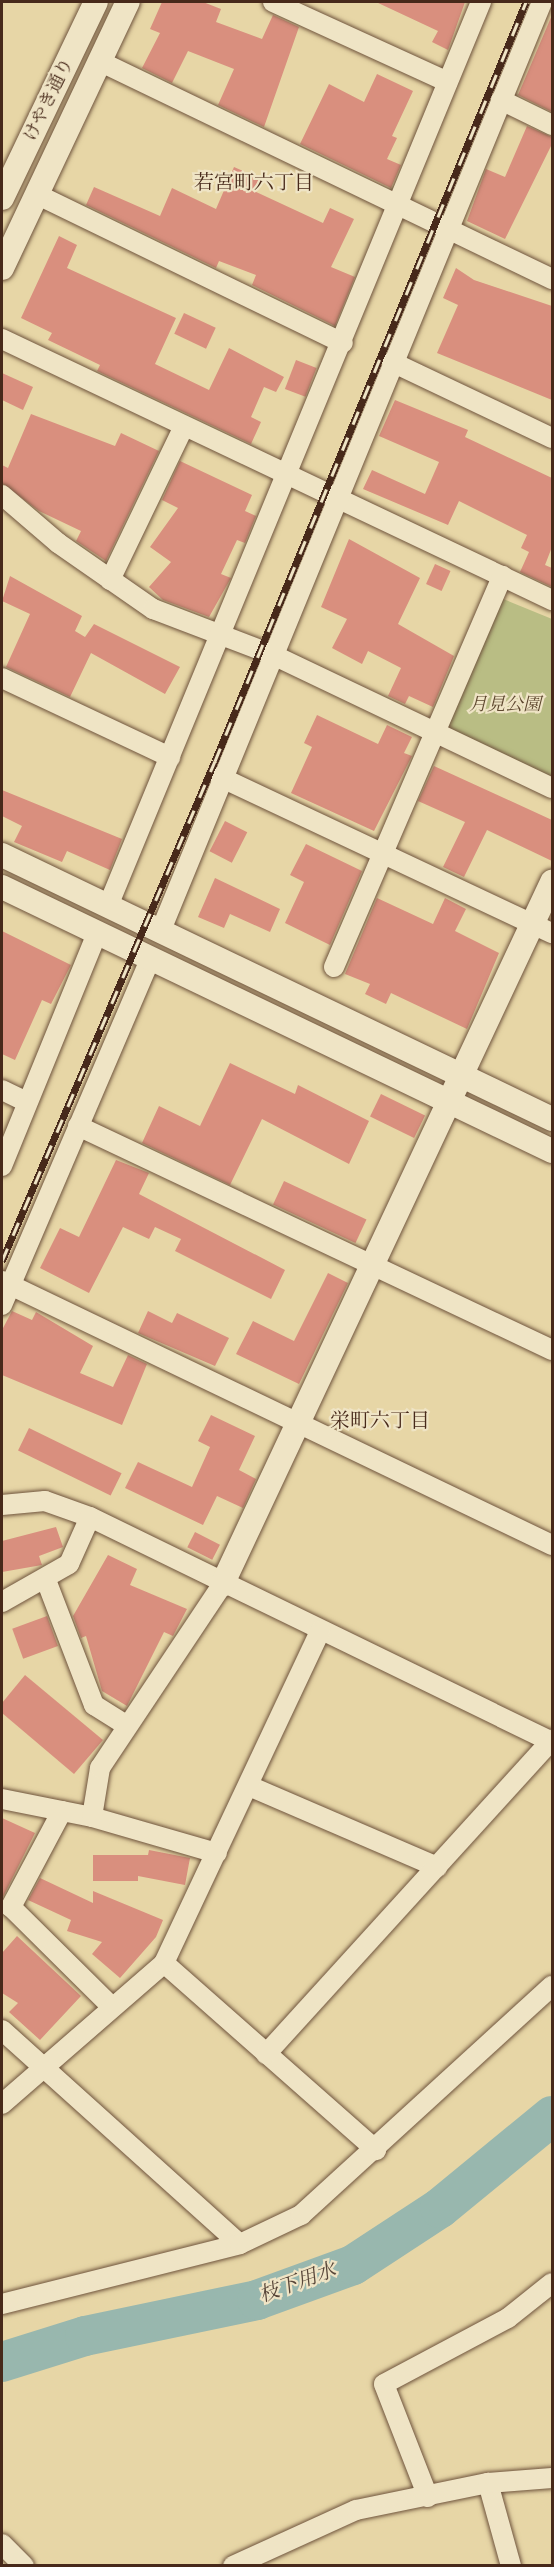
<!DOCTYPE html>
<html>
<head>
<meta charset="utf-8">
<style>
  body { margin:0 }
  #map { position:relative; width:554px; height:2567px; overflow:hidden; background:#e7d6a6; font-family:"Old Standard TT","Noto Serif JP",serif }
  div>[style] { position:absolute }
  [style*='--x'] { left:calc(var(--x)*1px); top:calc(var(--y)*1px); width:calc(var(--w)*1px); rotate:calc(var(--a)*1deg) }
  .green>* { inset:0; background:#b9bd84 }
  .river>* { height:40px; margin:-20px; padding:0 20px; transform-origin:20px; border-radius:20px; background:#98b7ae }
  .building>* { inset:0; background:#d98f7e; transform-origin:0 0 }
  .roads { filter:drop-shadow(0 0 2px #6f543d) drop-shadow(0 0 2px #6f543d) }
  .minor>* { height:20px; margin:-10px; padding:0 10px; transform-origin:10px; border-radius:10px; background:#efe4c5 }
  .tertiary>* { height:24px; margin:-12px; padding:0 12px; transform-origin:12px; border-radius:12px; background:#efe4c5 }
  .rail>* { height:7px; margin-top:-3.5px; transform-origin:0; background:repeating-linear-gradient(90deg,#efe4c5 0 14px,#47291a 0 28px); box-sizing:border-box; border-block:2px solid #47291a }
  span { translate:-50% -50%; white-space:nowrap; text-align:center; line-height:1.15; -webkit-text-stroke:4.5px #efe4c5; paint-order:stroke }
  .street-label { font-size:18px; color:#47291a }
  .park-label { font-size:18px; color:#5e472f; font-style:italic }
  .neighbourhood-label { font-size:20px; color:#47291a }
  .water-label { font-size:20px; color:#574538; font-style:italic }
  .frame { position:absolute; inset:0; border:3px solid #47291a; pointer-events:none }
</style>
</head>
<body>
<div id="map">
  <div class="green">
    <i style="clip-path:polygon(501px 598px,552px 619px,552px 778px,442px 730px)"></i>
  </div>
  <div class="river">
    <i style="--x:2;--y:2362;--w:87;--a:-17.4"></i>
    <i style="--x:85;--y:2336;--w:176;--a:-11.8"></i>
    <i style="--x:257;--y:2300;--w:102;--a:-20"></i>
    <i style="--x:353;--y:2265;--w:104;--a:-33.2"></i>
    <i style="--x:440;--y:2208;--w:145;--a:-39.4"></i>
  </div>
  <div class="building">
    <i style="clip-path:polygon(162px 2px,203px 2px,221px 9px,216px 22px,262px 39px,273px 15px,299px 27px,264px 127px,218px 105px,234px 69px,188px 51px,172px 83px,142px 68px,160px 33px,150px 29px)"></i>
    <i style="clip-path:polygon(376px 2px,465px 2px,448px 50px,432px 42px,438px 31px)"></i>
    <i style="clip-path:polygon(552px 15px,552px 112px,518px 95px)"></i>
    <i style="clip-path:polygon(377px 74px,413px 91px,392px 136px,397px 138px,387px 159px,401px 165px,391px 188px,300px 144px,329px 84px,364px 102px)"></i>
    <i style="clip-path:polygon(527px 126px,552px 137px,552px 144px,505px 239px,467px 221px,486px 169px,505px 177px)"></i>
    <i style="clip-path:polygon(234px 167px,259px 178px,254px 191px,323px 223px,330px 208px,354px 219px,331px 267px,355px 277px,335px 326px,252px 285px,256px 275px,219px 261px,216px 268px,86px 205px,94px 187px,160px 216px,172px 188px,216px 209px)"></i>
    <i style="clip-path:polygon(59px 236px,77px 245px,67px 268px,176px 318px,155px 364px,209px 390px,229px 348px,284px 377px,276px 392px,264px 387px,251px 417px,261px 422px,251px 444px,97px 371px,100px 365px,48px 340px,52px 333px,21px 318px)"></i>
    <i style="clip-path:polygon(456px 268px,474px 280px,552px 306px,552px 400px,437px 353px,458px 305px,443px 298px)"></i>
    <i style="left:184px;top:313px;width:35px;height:23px;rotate:25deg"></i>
    <i style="left:296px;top:360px;width:22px;height:31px;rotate:21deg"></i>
    <i style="clip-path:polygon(2px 373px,33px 387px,23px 410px,2px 400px)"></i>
    <i style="clip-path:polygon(395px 400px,468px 430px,465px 437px,552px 478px,552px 547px,545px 565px,552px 568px,552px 587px,520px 572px,529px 552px,521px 548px,527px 535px,459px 501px,448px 525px,363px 489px,372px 470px,425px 494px,439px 462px,379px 436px)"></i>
    <i style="clip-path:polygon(31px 414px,115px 446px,121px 433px,159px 451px,106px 561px,76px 541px,81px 531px,39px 511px,2px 483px,2px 465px,8px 468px)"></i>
    <i style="clip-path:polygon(180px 461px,252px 495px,245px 511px,256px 516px,245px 543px,237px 540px,221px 574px,231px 578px,209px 617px,163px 600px,149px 587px,171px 562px,150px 547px,178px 508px,162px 500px)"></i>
    <i style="clip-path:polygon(349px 539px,420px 578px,398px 624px,454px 656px,433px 707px,409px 696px,405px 704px,388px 696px,401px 668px,368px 651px,362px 664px,332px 648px,347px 619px,321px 607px)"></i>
    <i style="left:435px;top:564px;width:17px;height:22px;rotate:24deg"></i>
    <i style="clip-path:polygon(10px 576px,82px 616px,75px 631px,85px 637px,94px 624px,180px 667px,165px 694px,91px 653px,70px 697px,6px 667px,30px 614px,2px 601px)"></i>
    <i style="clip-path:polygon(317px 715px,378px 744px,387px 725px,412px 737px,404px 753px,412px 756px,374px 831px,291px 793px,312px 747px,304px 743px)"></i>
    <i style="clip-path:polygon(434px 766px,552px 820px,552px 861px,487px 830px,464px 877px,443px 867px,465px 822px,418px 801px)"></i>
    <i style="clip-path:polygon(2px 790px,122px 839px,110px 870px,67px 851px,62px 862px,14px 842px,22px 826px,2px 816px)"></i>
    <i style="left:225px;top:821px;width:25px;height:34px;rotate:27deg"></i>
    <i style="clip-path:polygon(306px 844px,362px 871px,330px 945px,285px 923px,304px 882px,290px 875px)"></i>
    <i style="clip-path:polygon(215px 878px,280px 909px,270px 932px,230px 914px,224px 928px,198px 917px)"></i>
    <i style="clip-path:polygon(377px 898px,433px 924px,445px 898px,466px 909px,455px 931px,499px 953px,467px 1029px,391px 993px,386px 1004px,365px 994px,370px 984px,345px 974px)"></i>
    <i style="clip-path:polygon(2px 931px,71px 965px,51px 1004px,42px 1000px,15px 1060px,2px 1054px)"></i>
    <i style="clip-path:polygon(230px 1063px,295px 1094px,298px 1085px,369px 1121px,349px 1164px,262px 1119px,230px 1185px,142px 1143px,159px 1106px,200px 1126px)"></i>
    <i style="left:381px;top:1094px;width:49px;height:25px;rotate:26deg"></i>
    <i style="clip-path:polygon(116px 1160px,149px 1173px,139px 1194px,285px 1270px,271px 1299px,175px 1251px,181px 1239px,155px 1227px,149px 1239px,123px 1227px,89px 1293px,40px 1268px,60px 1228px,79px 1237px)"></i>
    <i style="left:284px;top:1181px;width:91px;height:26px;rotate:25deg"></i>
    <i style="clip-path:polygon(328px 1273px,348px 1283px,299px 1384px,236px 1354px,253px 1321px,294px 1341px)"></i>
    <i style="clip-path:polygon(12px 1311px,32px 1320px,36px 1312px,93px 1346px,80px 1373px,113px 1387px,128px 1355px,147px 1364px,122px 1425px,2px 1375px,2px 1330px)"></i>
    <i style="clip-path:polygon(148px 1311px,172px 1323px,177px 1313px,229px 1338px,215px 1366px,138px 1333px)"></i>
    <i style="clip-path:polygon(211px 1415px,255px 1436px,239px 1470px,256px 1479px,243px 1508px,217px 1496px,203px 1525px,125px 1488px,138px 1462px,192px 1487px,210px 1447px,198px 1441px)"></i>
    <i style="left:29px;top:1428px;width:103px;height:25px;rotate:26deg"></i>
    <i style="clip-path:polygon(56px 1527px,63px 1547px,39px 1556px,42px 1565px,2px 1572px,2px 1541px)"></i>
    <i style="left:195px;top:1532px;width:28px;height:17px;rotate:27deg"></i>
    <i style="clip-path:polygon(108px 1555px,137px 1569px,130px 1585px,187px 1609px,173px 1636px,164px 1632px,127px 1706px,102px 1691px,86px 1636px,81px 1638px,73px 1616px)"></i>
    <i style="left:47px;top:1616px;width:32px;height:37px;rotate:70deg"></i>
    <i style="clip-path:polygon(25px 1675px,103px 1740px,74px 1774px,2px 1713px,2px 1703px)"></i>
    <i style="clip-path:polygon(2px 1818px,35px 1833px,2px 1899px)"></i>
    <i style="clip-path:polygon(149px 1850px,190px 1858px,185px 1885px,138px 1876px,138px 1881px,93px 1881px,93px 1855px,148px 1855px)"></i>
    <i style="clip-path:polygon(40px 1878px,93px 1903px,93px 1891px,163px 1920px,156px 1937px,120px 1978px,92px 1954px,102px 1942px,67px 1931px,71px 1920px,28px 1900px)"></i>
    <i style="clip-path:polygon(17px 1936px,81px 1996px,40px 2040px,9px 2012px,18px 2003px,2px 1993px,2px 1953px)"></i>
  </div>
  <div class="roads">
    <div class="minor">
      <i style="--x:273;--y:2;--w:192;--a:24.6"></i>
      <i style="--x:99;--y:61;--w:503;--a:25.7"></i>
      <i style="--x:501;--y:100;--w:57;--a:26.1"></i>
      <i style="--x:36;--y:194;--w:341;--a:25.9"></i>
      <i style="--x:2;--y:339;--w:609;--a:25.39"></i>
      <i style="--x:392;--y:362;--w:177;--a:25.4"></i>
      <i style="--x:2;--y:495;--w:74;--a:40.6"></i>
      <i style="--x:58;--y:543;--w:116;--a:34.8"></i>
      <i style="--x:153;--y:609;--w:126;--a:20.9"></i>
      <i style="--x:271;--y:654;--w:311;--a:25.5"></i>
      <i style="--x:110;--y:580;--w:171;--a:-64.3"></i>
      <i style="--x:2;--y:678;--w:186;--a:25.2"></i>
      <i style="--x:220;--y:777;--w:367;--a:25.2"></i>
      <i style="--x:108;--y:906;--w:978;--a:-67.58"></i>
      <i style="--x:161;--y:930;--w:1003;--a:-67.68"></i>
      <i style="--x:334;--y:967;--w:426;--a:-66.7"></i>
      <i style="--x:2;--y:1090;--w:25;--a:26"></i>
      <i style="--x:78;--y:1126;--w:524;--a:25.29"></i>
      <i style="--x:2;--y:1166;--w:252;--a:-67.8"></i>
      <i style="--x:2;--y:1281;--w:610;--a:25.64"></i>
      <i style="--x:2;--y:1305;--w:376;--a:-66.8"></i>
      <i style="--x:2;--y:1505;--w:43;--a:-5.3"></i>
      <i style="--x:45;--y:1501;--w:48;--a:19.6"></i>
      <i style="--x:90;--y:1517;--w:514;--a:25.97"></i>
      <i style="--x:46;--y:1580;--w:134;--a:69"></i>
      <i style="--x:94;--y:1705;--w:39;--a:32"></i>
      <i style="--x:2;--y:1602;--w:77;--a:-29.6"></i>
      <i style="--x:69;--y:1564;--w:51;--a:-65.9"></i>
      <i style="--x:249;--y:1786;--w:205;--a:23.3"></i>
      <i style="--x:2;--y:1799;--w:92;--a:11.3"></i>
      <i style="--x:92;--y:1817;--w:130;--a:16.1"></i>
      <i style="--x:62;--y:1811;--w:109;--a:118"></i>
      <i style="--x:11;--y:1907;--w:139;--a:44.7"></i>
      <i style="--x:92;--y:1817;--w:50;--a:-80.7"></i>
      <i style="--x:100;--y:1768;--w:220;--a:-56.3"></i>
      <i style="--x:164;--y:1963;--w:283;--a:41.4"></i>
      <i style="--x:2;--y:2030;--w:320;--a:42"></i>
      <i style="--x:266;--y:2054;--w:425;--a:-47.7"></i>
      <i style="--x:2;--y:2104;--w:215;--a:-41"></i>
      <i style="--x:164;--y:1963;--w:367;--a:-64.8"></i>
      <i style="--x:2;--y:2304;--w:245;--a:-14.1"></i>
      <i style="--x:240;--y:2244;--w:68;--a:-25.4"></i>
      <i style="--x:301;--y:2215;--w:340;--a:-42.4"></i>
      <i style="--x:488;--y:2483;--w:86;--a:74.5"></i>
      <i style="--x:428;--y:2497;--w:121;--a:-111.3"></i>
      <i style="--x:384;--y:2384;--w:140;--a:-28"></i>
      <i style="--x:508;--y:2318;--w:56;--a:-38.5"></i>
      <i style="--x:2;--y:2544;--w:31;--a:45"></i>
      <i style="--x:233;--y:2566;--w:135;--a:-24.5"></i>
      <i style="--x:356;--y:2510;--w:135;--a:-11.6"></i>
      <i style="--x:488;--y:2483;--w:64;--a:-4.5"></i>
    </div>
    <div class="tertiary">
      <i style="--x:2;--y:198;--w:217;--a:-64.4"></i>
      <i style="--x:2;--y:268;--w:294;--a:-64.7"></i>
      <i style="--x:2;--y:855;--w:610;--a:25.64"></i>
      <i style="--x:2;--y:887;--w:610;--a:25.64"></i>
      <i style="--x:222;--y:1585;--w:777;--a:-64.85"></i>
    </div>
  </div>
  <div class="rail">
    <i style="--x:2;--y:1261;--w:543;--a:-66.93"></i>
    <i style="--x:215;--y:761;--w:820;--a:-67.72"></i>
  </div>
  <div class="street-label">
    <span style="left:49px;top:100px;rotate:-64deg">けやき通り</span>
  </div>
  <div class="park-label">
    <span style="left:505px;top:705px">月見公園</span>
  </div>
  <div class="neighbourhood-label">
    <span style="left:254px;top:184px">若宮町六丁目</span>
    <span style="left:380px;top:1422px">栄町六丁目</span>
  </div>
  <div class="water-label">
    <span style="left:298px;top:2284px;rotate:-20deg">枝下用水</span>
  </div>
  <div class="frame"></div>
</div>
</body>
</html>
